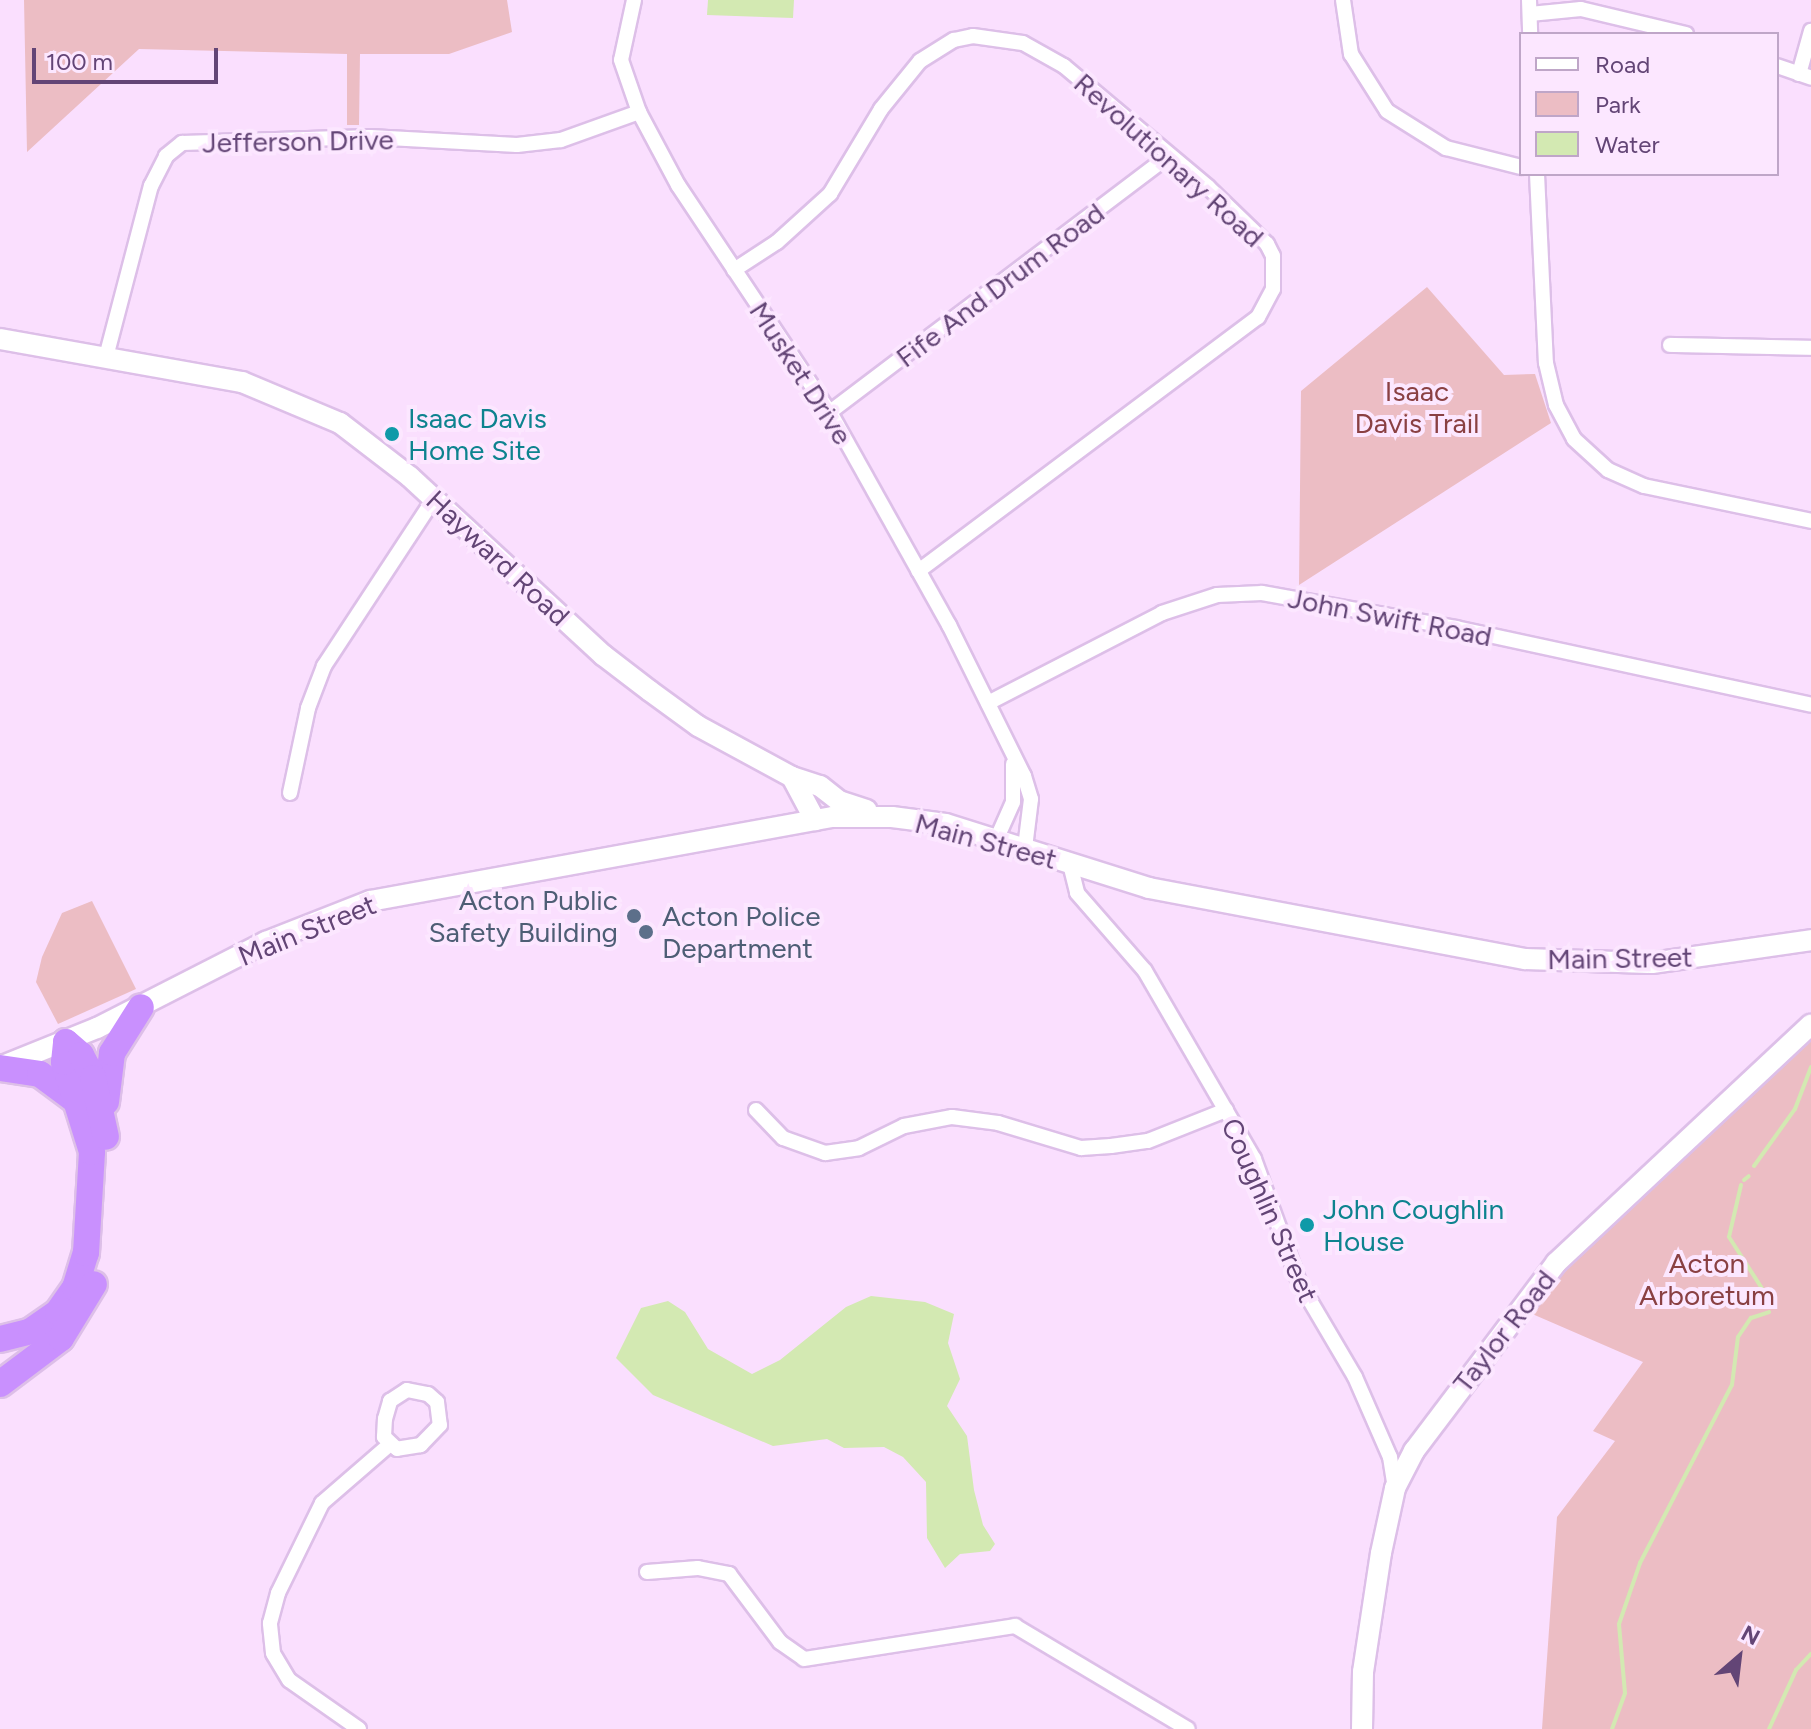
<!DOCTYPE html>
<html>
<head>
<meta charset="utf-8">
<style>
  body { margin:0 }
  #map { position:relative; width:1811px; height:1729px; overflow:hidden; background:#fadffe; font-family:Figtree,sans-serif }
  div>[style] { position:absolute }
  .green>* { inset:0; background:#ecbdc4 }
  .water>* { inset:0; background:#d3e9b2 }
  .stream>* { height:4px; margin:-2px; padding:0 2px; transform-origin:2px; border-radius:2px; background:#d3e9b2 }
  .roads { filter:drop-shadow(2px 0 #ddbfe8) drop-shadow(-2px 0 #ddbfe8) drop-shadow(0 2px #ddbfe8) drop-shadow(0 -2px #ddbfe8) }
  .street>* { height:14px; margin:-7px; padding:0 7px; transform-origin:7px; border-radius:7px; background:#fff }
  .secondary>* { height:20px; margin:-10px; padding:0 10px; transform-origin:10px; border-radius:10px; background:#fff }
  .highway>* { height:26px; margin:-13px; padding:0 13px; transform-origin:13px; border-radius:13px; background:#c990fe }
  .dots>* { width:22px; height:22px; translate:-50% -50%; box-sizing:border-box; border:4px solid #fce7ff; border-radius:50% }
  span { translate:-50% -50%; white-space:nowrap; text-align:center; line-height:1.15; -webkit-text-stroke:8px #fce7ff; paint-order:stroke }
  .street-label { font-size:28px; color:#634576 }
  .park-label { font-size:28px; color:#8a4043 }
  .culture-label { font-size:28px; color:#0d838f }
  .left { translate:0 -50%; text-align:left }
  .service-label { font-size:28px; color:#4e5e75 }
  .right { translate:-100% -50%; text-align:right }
  .legend { position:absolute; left:1519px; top:32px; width:260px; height:144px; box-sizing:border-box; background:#fce7ff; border:2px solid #bfa6c8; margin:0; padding:10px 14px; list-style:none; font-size:24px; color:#634576 }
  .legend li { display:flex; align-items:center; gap:16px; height:40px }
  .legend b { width:40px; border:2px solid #bfa6c8 }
  .north { position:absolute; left:1699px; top:1617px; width:80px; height:80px; -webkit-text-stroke:6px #fce7ff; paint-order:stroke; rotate:28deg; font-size:22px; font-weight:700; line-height:32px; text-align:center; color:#634576 }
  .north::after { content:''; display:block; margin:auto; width:28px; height:36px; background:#634576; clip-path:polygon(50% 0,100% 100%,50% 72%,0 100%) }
  .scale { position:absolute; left:32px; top:48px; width:186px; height:36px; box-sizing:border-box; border:4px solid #634576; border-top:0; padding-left:10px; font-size:24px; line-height:28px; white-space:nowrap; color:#634576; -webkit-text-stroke:6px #fce7ff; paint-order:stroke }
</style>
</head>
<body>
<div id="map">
  <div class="green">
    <div style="clip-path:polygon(24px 0,507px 0,512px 32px,449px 54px,360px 54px,359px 125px,347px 125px,347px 54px,139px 49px,27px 152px)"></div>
    <div style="clip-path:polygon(1427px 287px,1504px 375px,1535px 374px,1551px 423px,1299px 585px,1301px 391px)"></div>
    <div style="clip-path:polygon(92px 901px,136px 989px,58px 1024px,36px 982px,42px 957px,62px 913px)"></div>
    <div style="clip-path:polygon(1811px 1033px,1811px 1729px,1542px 1729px,1557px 1517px,1615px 1441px,1593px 1431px,1643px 1362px,1530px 1313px,1558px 1273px)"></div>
  </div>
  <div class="water">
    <div style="clip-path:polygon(708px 0,794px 0,793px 18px,707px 15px)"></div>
    <div style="clip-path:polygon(871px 1296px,925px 1302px,954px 1314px,948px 1343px,960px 1379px,947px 1406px,967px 1436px,974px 1490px,983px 1525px,995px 1544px,990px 1551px,960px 1554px,945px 1568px,927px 1538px,926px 1482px,903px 1457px,884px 1447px,844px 1448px,827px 1439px,773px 1446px,653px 1395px,616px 1358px,641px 1308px,668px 1301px,685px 1312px,708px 1349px,752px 1374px,780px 1360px,846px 1307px)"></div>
  </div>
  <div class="stream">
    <div style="left:1754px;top:1166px;width:70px;rotate:-54.3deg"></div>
    <div style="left:1795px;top:1109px;width:45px;rotate:-69.1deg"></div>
    <div style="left:1744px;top:1180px;width:6px;rotate:-39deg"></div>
    <div style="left:1741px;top:1185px;width:53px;rotate:103deg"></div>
    <div style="left:1729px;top:1237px;width:80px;rotate:57.3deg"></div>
    <div style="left:1612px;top:1729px;width:38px;rotate:-70deg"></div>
    <div style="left:1625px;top:1693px;width:69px;rotate:-95deg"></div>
    <div style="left:1619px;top:1624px;width:65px;rotate:-71deg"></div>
    <div style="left:1640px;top:1563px;width:200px;rotate:-62.7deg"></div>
    <div style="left:1732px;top:1385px;width:48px;rotate:-82.9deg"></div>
    <div style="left:1738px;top:1337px;width:23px;rotate:-56deg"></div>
    <div style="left:1751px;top:1318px;width:19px;rotate:-18deg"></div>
    <div style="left:1769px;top:1729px;width:65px;rotate:-65.4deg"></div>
    <div style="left:1796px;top:1670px;width:22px;rotate:-47deg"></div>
  </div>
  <div class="roads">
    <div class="street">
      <div style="left:634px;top:0;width:61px;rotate:102.2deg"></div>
      <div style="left:621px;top:60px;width:55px;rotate:70.9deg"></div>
      <div style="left:639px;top:112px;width:83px;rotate:61.9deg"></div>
      <div style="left:678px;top:185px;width:275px;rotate:56.3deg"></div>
      <div style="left:831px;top:414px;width:242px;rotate:60.8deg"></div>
      <div style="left:949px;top:625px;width:169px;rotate:63.6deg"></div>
      <div style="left:1024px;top:776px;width:24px;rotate:73deg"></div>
      <div style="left:1031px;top:799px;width:49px;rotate:97deg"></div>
      <div style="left:1343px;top:0;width:55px;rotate:81.6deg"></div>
      <div style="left:1351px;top:54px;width:67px;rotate:57.7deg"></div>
      <div style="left:1387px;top:111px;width:70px;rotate:32.1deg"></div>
      <div style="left:1446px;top:148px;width:77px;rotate:14.2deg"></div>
      <div style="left:1529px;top:0;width:34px;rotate:88deg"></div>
      <div style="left:1530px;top:14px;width:51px;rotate:-5.6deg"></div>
      <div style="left:1581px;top:9px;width:108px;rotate:13.4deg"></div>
      <div style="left:1777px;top:66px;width:36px;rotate:19deg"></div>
      <div style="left:1799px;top:74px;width:45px;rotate:-74.4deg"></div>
      <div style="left:1537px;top:174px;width:189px;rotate:87.3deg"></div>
      <div style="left:1546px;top:363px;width:43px;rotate:76.6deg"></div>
      <div style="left:1556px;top:405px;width:38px;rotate:62deg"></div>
      <div style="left:1574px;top:439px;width:46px;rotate:42.4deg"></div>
      <div style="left:1608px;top:470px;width:39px;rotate:24deg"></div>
      <div style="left:1644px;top:486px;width:171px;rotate:11.8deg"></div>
      <div style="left:734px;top:270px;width:51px;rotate:-33.1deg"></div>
      <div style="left:777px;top:242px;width:72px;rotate:-42.2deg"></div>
      <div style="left:830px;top:194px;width:99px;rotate:-59deg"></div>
      <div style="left:881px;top:109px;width:62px;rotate:-50.9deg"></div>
      <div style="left:920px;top:61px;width:40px;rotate:-32deg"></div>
      <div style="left:954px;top:40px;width:19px;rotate:-12deg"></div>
      <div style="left:973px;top:36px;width:50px;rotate:8deg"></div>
      <div style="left:1023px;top:43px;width:47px;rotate:29.3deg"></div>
      <div style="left:1064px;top:66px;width:188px;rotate:40deg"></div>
      <div style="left:1208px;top:187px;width:82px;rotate:44deg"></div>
      <div style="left:1267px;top:244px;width:13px;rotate:63deg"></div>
      <div style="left:1273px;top:256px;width:33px;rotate:90deg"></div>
      <div style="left:1273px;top:289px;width:32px;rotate:118deg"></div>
      <div style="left:1258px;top:317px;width:424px;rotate:143.2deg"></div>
      <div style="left:1670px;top:345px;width:141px;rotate:1.2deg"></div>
      <div style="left:106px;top:357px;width:177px;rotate:-75.3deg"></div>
      <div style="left:151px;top:186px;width:34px;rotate:-63deg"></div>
      <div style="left:166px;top:156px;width:21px;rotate:-39deg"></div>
      <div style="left:182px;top:143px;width:188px;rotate:-1.8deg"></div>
      <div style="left:370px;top:137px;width:147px;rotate:3.1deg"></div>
      <div style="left:517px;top:145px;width:44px;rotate:-6.5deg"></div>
      <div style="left:561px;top:140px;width:83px;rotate:-19.7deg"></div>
      <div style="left:830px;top:412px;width:425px;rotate:-37.1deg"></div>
      <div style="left:988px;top:703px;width:196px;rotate:-27.3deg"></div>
      <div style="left:1162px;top:613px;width:58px;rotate:-18.1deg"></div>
      <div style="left:1217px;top:595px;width:45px;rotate:-2.5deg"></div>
      <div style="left:1262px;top:593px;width:197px;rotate:10.2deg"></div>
      <div style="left:1456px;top:628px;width:363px;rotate:12.2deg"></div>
      <div style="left:290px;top:793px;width:87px;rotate:-78deg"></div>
      <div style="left:308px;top:708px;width:45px;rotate:-69.1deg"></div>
      <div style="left:324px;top:666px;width:199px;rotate:-56.7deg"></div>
      <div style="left:997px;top:838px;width:39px;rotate:-66deg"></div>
      <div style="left:1013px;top:802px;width:38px;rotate:-90deg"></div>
      <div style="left:1070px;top:864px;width:30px;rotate:76deg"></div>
      <div style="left:1077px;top:893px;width:103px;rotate:48.9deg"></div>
      <div style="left:1145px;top:971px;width:217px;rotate:59.9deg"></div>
      <div style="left:1254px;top:1159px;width:131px;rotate:69.9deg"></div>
      <div style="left:1299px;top:1282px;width:110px;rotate:59.5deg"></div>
      <div style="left:1355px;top:1377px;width:87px;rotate:66.4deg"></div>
      <div style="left:1390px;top:1457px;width:31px;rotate:81deg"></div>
      <div style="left:756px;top:1110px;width:39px;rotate:46deg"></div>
      <div style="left:783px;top:1138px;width:45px;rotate:19.7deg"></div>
      <div style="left:825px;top:1153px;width:34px;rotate:-8deg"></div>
      <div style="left:859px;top:1148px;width:50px;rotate:-26.1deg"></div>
      <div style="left:904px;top:1126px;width:49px;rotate:-10.6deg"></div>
      <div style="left:952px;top:1117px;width:46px;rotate:7.4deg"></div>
      <div style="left:998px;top:1123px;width:87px;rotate:16.8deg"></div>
      <div style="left:1081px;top:1148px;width:30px;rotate:-4deg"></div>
      <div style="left:1111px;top:1146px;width:37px;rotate:-8deg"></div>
      <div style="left:1148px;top:1141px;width:84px;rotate:-21.7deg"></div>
      <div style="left:407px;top:1390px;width:21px;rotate:11deg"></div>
      <div style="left:428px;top:1394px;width:12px;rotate:42deg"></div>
      <div style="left:437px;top:1402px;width:23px;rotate:83deg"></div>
      <div style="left:440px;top:1425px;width:28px;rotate:134deg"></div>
      <div style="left:421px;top:1445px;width:24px;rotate:171deg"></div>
      <div style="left:397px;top:1449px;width:18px;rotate:-137deg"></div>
      <div style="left:384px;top:1437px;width:18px;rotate:-87deg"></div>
      <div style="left:385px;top:1419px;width:19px;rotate:-74deg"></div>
      <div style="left:390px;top:1401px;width:20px;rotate:-33deg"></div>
      <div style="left:647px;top:1572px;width:51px;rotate:-4.5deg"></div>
      <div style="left:698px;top:1568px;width:32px;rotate:11deg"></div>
      <div style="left:729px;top:1574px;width:85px;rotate:53.1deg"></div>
      <div style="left:780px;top:1642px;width:29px;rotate:35deg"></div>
      <div style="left:804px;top:1659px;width:214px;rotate:-8.9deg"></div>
      <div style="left:1015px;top:1626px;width:201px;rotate:30.8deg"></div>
      <div style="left:359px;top:1729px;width:85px;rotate:-145deg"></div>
      <div style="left:289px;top:1680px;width:31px;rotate:-121deg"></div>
      <div style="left:273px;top:1653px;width:30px;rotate:-96deg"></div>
      <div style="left:270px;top:1623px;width:31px;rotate:-75deg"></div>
      <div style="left:278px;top:1593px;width:100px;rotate:-63.9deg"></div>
      <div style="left:322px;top:1503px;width:89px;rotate:-40.9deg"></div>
    </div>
    <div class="secondary">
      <div style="left:0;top:339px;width:246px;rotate:10.1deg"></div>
      <div style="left:242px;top:382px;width:106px;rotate:22.7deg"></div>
      <div style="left:340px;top:423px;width:88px;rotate:37.6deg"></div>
      <div style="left:410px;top:477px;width:263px;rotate:42.7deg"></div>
      <div style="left:603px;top:655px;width:59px;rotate:37.5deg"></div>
      <div style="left:650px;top:691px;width:59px;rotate:36.1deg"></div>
      <div style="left:698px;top:726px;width:107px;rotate:28.5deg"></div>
      <div style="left:792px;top:777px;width:29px;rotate:18deg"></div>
      <div style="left:820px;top:786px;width:24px;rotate:38deg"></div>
      <div style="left:839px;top:801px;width:29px;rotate:18deg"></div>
      <div style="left:792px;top:777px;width:49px;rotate:61.9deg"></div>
      <div style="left:0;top:1067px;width:105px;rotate:-21.9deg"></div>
      <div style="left:97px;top:1028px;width:190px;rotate:-27deg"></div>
      <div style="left:266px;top:942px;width:112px;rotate:-21.5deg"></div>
      <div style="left:370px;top:901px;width:471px;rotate:-10.3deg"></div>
      <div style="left:833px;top:817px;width:59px"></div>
      <div style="left:892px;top:817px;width:54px;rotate:7.4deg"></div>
      <div style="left:946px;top:824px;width:213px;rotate:17.5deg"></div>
      <div style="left:1149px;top:888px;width:383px;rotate:10.7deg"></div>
      <div style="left:1525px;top:959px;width:127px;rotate:1.8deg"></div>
      <div style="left:1652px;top:963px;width:161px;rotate:-8.2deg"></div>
      <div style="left:1362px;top:1729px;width:57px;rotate:-89deg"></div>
      <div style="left:1363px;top:1672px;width:120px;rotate:-81.4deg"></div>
      <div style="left:1381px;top:1553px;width:66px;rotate:-77.8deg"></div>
      <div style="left:1395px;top:1488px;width:42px;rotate:-62.8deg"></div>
      <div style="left:1414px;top:1451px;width:236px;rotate:-52.9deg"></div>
      <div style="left:1556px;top:1263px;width:349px;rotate:-43.1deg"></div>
    </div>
    <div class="highway">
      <div style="left:0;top:1068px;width:40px;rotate:8.5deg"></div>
      <div style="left:40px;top:1074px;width:44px;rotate:36.6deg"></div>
      <div style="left:106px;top:1102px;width:49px;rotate:-83deg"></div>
      <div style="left:112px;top:1053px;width:54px;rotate:-57.8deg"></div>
      <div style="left:0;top:1339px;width:32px;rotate:-14deg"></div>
      <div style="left:31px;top:1331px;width:33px;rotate:-35deg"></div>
      <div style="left:58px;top:1312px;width:29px;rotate:-55deg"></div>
      <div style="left:75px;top:1288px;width:37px;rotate:-73deg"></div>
      <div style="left:86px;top:1253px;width:101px;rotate:-86.6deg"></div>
      <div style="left:92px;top:1152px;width:94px;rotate:-107.3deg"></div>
      <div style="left:64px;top:1062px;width:20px;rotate:-84deg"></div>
      <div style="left:66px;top:1042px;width:20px;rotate:41deg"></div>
      <div style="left:81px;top:1055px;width:26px;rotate:62deg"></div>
      <div style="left:93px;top:1078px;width:60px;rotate:77.6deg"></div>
      <div style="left:0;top:1384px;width:76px;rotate:-37deg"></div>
      <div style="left:61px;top:1338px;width:63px;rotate:-58.6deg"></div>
    </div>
  </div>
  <div class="dots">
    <div style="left:392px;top:434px;background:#0f9aa8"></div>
    <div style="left:634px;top:916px;background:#5c6f8a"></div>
    <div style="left:646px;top:932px;background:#5c6f8a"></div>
    <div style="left:1307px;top:1225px;background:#0f9aa8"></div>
  </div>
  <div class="street-label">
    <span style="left:298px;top:141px;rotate:-1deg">Jefferson Drive</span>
    <span style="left:1169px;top:160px;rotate:42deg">Revolutionary Road</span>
    <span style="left:1000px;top:285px;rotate:-37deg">Fife And Drum Road</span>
    <span style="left:801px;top:373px;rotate:57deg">Musket Drive</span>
    <span style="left:498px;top:558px;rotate:43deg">Hayward Road</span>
    <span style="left:1390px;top:617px;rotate:11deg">John Swift Road</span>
    <span style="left:986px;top:841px;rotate:15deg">Main Street</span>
    <span style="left:307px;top:930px;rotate:-22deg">Main Street</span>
    <span style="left:1620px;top:958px;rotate:-1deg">Main Street</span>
    <span style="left:1270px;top:1210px;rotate:66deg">Coughlin Street</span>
    <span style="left:1504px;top:1331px;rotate:-52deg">Taylor Road</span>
  </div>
  <div class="park-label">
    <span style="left:1417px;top:407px">Isaac<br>Davis Trail</span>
    <span style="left:1707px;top:1279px">Acton<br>Arboretum</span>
  </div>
  <div class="culture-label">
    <span class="left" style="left:408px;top:434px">Isaac Davis<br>Home Site</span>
    <span class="left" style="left:1323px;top:1225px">John Coughlin<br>House</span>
  </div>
  <div class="service-label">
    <span class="right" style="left:618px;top:916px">Acton Public<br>Safety Building</span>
    <span class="left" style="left:662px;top:932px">Acton Police<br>Department</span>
  </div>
  <ul class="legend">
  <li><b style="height:10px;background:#fff"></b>Road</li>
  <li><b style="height:22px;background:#ecbdc4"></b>Park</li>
  <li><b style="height:22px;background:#d3e9b2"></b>Water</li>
  </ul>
  <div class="north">N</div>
  <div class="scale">100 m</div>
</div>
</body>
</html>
